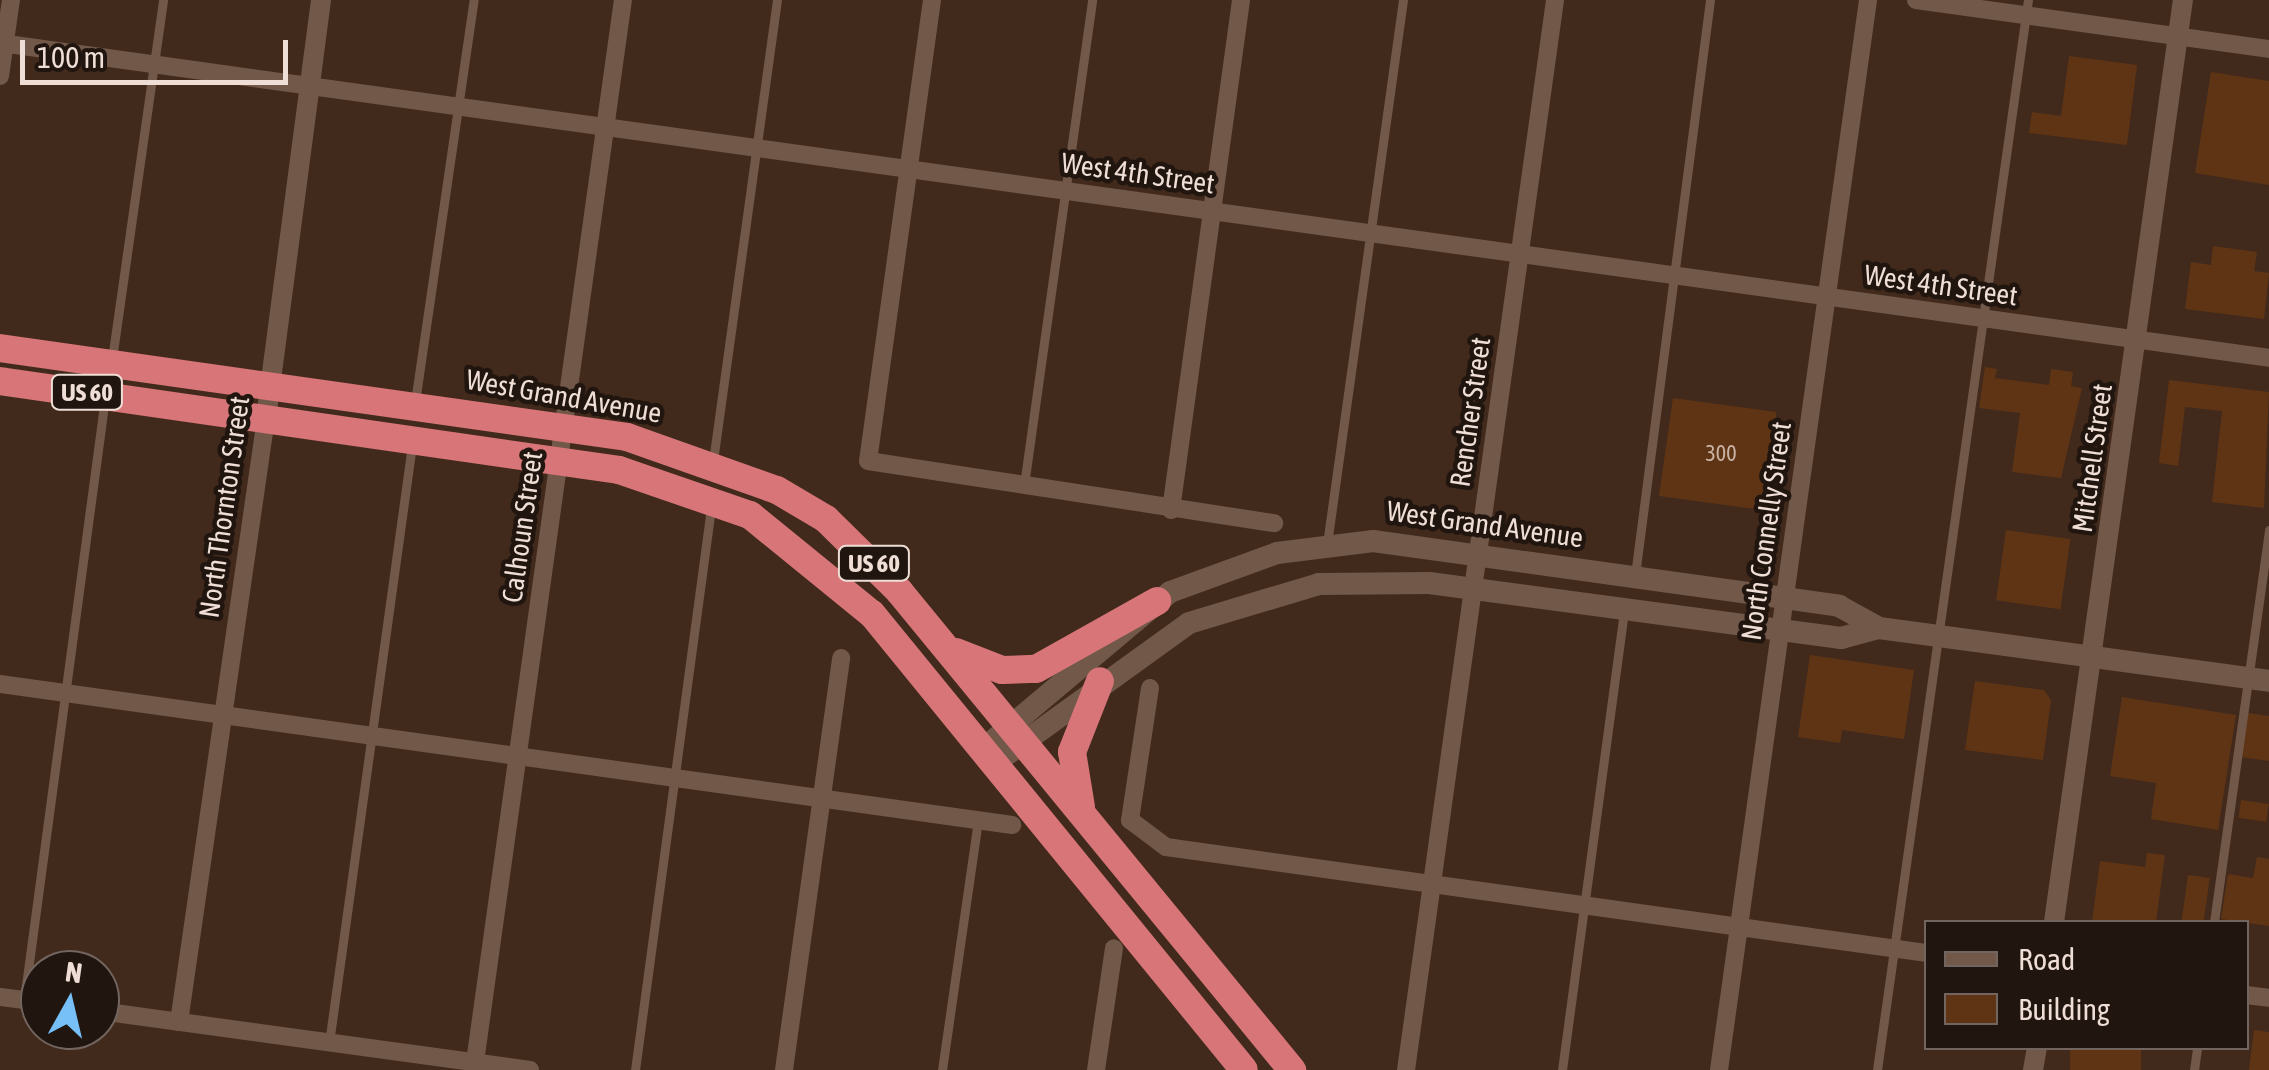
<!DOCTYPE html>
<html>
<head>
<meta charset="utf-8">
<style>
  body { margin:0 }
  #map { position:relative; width:2269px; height:1070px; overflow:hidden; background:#412a1c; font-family:"Asap Condensed",sans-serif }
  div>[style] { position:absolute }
  .building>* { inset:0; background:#5f3415; transform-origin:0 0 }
  .service>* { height:9px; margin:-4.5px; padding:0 4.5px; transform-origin:4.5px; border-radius:4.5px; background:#715849 }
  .minor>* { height:18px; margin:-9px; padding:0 9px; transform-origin:9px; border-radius:9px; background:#715849 }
  .tertiary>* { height:20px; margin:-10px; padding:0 10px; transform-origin:10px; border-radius:10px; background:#715849 }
  .secondary>* { height:22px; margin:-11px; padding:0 11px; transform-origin:11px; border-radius:11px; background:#715849 }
  .trunk>* { height:28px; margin:-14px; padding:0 14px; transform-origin:14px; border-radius:14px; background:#d87578 }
  span { translate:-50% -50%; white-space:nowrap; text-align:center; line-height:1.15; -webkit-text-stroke:9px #20150f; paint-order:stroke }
  .number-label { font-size:22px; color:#cab4a6 }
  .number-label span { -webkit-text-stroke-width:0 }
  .shield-label span { padding:2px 8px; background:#20150f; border:2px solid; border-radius:8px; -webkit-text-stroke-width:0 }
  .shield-label { font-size:25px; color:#eeded6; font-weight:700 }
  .street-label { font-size:28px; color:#eeded6 }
  .legend { position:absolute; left:1924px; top:920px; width:325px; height:130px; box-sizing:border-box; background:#20150f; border:2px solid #72655f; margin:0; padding:12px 18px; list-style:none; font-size:30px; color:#eeded6 }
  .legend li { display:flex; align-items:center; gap:20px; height:50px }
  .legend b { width:50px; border:2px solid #72655f }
  .north { position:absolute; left:20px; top:950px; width:100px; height:100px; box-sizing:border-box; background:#20150f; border:2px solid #72655f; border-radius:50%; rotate:8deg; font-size:28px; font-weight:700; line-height:40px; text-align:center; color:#eeded6 }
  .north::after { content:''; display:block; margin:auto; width:35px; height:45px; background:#77bff7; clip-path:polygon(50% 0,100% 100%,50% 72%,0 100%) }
  .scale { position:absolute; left:20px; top:40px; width:268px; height:45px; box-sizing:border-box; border:5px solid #eeded6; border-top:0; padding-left:12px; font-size:30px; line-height:35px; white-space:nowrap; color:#eeded6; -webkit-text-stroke:8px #20150f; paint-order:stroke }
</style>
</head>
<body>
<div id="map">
  <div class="building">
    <div style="clip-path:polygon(2069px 56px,2137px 65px,2127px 145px,2029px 133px,2032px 112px,2061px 116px)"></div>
    <div style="clip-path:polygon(2211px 72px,2269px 81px,2269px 185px,2195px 173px)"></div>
    <div style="clip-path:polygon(2213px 246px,2257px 252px,2254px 271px,2269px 273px,2264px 319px,2185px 309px,2191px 262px,2211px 265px)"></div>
    <div style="clip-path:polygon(1985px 367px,1997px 369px,1995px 378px,2049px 385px,2051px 369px,2073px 372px,2071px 386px,2082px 388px,2061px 478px,2012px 472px,2020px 413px,1979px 408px)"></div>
    <div style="clip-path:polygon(2169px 380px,2269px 392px,2264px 508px,2212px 502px,2222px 411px,2185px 407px,2178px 466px,2159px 463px)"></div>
    <div style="clip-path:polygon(1673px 398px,1776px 412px,1776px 462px,1768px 461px,1762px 510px,1659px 496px)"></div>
    <div style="left:2006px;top:530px;width:65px;height:71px;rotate:8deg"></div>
    <div style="clip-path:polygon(1810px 655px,1914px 670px,1904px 739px,1842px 730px,1840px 743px,1798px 737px)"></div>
    <div style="clip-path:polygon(1975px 681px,2044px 690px,2051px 700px,2043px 760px,1965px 750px)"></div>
    <div style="clip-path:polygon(2122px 697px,2236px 715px,2218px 830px,2151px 819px,2156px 783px,2110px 776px)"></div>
    <div style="clip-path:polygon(2248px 713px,2269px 716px,2269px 761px,2241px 757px)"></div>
    <div style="left:2241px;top:800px;width:28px;height:18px;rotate:8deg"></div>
    <div style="clip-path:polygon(2147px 853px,2165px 855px,2156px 922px,2092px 922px,2100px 861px,2145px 867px)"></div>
    <div style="clip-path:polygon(2257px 857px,2269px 859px,2269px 926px,2221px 919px,2228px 874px,2253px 878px)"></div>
    <div style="left:2188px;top:875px;width:22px;height:47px;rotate:8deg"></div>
    <div style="clip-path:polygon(2254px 1030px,2269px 1032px,2269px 1070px,2249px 1070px)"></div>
    <div style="left:2070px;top:1048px;width:71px;height:22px"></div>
  </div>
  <div class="service">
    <div style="left:112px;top:359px;width:363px;rotate:-81.9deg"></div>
    <div style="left:415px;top:402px;width:406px;rotate:-81.7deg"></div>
    <div style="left:713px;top:461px;width:465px;rotate:-82.1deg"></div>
    <div style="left:1024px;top:485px;width:490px;rotate:-82deg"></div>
    <div style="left:1327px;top:544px;width:549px;rotate:-82.05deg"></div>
    <div style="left:1635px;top:575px;width:580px;rotate:-82.57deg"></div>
    <div style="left:2214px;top:922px;width:396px;rotate:-82deg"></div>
    <div style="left:24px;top:1000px;width:607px;rotate:-82.34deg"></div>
    <div style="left:329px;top:1043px;width:604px;rotate:-82.1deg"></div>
    <div style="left:635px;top:1070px;width:567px;rotate:-82.3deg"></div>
    <div style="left:942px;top:1070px;width:253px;rotate:-81.8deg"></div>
    <div style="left:1562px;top:1070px;width:462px;rotate:-82.3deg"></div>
    <div style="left:1877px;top:1070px;width:1081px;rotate:-81.97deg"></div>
    <div style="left:2194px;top:1070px;width:22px;rotate:-82deg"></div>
  </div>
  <div class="minor">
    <div style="left:932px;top:0;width:465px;rotate:97.9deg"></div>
    <div style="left:868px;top:461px;width:411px;rotate:8.7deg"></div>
    <div style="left:1916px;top:0;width:356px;rotate:7.9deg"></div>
    <div style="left:0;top:43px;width:2291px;rotate:7.9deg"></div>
    <div style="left:0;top:76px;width:77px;rotate:-81.8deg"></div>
    <div style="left:1171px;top:510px;width:515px;rotate:-82.18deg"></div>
    <div style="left:0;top:684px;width:1022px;rotate:7.93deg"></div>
    <div style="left:1150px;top:688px;width:134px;rotate:98.6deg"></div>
    <div style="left:1130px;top:820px;width:45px;rotate:36.9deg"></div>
    <div style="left:1166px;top:847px;width:767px;rotate:7.94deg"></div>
    <div style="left:2246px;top:995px;width:23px;rotate:7deg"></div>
    <div style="left:0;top:997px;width:40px;rotate:7.1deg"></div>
    <div style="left:100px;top:1011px;width:434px;rotate:7.8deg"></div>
    <div style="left:179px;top:1022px;width:610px;rotate:-81.8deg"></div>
    <div style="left:475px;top:1062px;width:1072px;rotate:-82.07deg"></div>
    <div style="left:784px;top:1070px;width:416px;rotate:-82.1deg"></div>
    <div style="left:1096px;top:1070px;width:123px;rotate:-81.6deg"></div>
    <div style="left:1406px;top:1070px;width:1080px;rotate:-82.07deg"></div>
    <div style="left:1719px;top:1070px;width:1080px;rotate:-82.07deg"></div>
  </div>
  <div class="tertiary">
    <div style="left:266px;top:418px;width:422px;rotate:-82.5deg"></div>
    <div style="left:2054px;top:922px;width:931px;rotate:-82.04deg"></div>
    <div style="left:2033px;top:1070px;width:22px;rotate:-80deg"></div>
  </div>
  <div class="secondary">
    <div style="left:983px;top:749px;width:244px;rotate:-40deg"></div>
    <div style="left:1170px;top:592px;width:114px;rotate:-20deg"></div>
    <div style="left:1277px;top:553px;width:97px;rotate:-7.1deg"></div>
    <div style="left:1373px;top:541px;width:471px;rotate:7.9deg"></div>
    <div style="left:1839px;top:606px;width:46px;rotate:28.8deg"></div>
    <div style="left:1879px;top:628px;width:394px;rotate:7.7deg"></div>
    <div style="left:995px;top:763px;width:239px;rotate:-35.8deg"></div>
    <div style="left:1189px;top:623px;width:136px;rotate:-16.7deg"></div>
    <div style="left:1319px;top:584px;width:110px;rotate:-0.5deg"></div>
    <div style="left:1429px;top:583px;width:416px;rotate:7.6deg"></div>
    <div style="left:1841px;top:638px;width:39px;rotate:-15deg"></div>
  </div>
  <div class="trunk">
    <div style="left:0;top:348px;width:633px;rotate:8.08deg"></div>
    <div style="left:627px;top:437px;width:159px;rotate:19.5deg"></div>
    <div style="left:777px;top:490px;width:57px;rotate:30.6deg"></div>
    <div style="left:826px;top:519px;width:103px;rotate:44.6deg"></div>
    <div style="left:899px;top:591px;width:620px;rotate:50.63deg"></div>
    <div style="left:0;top:381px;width:625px;rotate:8.18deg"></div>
    <div style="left:619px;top:470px;width:139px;rotate:19deg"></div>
    <div style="left:750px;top:515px;width:157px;rotate:39.1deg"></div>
    <div style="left:872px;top:614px;width:588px;rotate:50.79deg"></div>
    <div style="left:956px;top:652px;width:49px;rotate:21.4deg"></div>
    <div style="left:1002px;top:670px;width:34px;rotate:-2deg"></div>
    <div style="left:1036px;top:669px;width:139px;rotate:-29.3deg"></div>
    <div style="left:1081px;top:807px;width:56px;rotate:-99.3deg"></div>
    <div style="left:1072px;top:752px;width:76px;rotate:-68.5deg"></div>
  </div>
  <div class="number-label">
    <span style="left:1721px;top:454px">300</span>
  </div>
  <div class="shield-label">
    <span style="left:87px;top:392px">US 60</span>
    <span style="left:874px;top:563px">US 60</span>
  </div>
  <div class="street-label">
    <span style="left:1138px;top:173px;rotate:8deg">West 4th Street</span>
    <span style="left:1941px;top:285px;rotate:8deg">West 4th Street</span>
    <span style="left:564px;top:396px;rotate:10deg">West Grand Avenue</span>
    <span style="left:1470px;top:412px;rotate:-82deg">Rencher Street</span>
    <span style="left:2092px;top:458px;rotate:-82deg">Mitchell Street</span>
    <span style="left:224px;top:507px;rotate:-82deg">North Thornton Street</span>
    <span style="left:1485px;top:524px;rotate:8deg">West Grand Avenue</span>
    <span style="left:522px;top:527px;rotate:-82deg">Calhoun Street</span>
    <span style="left:1766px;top:531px;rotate:-82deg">North Connelly Street</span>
  </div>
  <ul class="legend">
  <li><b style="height:12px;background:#715849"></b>Road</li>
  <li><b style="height:28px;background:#5f3415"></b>Building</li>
  </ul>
  <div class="north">N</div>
  <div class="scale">100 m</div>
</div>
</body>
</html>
